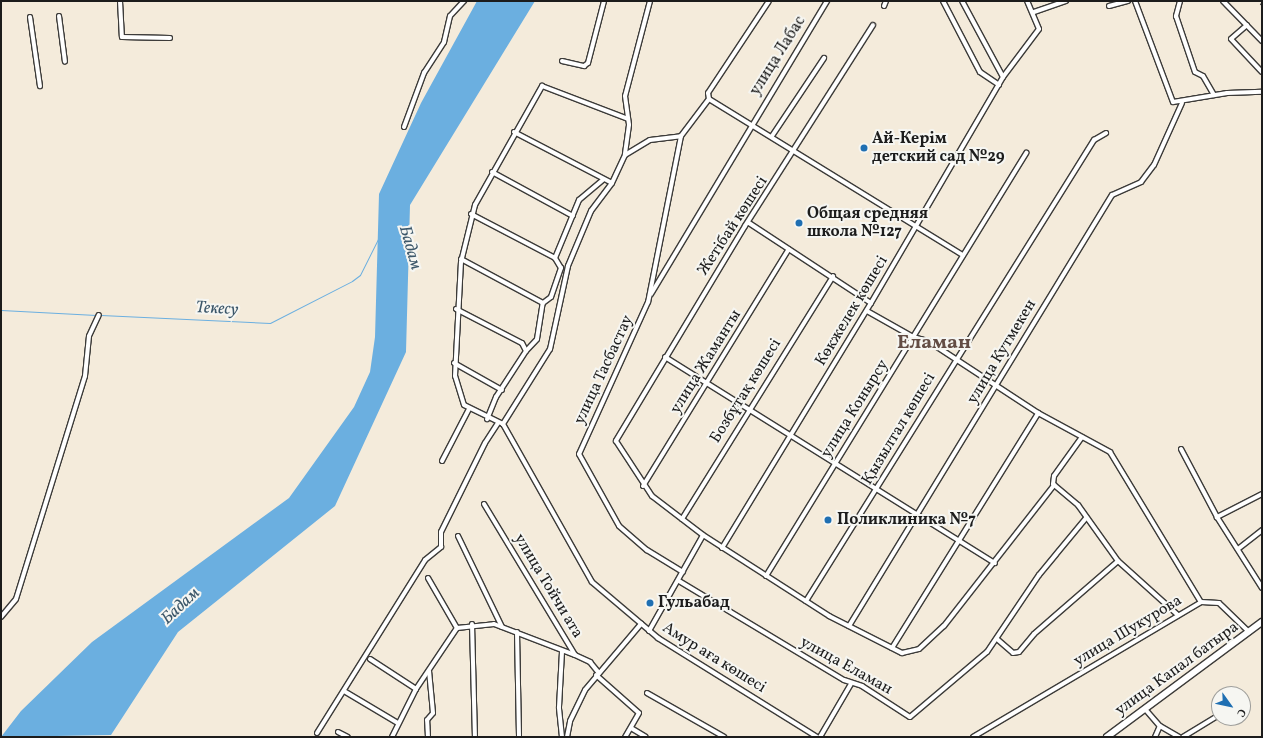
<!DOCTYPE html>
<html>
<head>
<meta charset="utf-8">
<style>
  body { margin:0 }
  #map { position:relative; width:1263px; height:738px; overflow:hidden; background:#f4ebdb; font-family:Vollkorn,serif }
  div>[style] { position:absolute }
  .water>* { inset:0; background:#6bafe0 }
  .stream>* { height:1px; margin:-0.5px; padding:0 0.5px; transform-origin:0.5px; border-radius:0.5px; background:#6bafe0 }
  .roads { filter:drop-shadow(1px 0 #3c3b39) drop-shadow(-1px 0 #3c3b39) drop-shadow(0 1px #3c3b39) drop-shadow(0 -1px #3c3b39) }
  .minor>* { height:4px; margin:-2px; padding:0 2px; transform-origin:2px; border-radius:2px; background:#fff }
  .secondary>* { height:5.5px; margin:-2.75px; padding:0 2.75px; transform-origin:2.75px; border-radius:2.75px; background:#fff }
  .rail>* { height:1px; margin:-0.5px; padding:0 0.5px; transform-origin:0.5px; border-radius:0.5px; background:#1c1c1c }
  .dots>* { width:11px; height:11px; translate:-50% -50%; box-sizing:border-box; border:2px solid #f6f6f2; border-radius:50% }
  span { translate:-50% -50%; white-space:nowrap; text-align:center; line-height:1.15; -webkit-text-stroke:4px #f6f6f2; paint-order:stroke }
  .street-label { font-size:16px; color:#1c1c1c }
  .poi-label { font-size:16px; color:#1c1c1c; font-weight:700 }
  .left { translate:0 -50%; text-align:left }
  .water-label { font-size:17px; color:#3c576a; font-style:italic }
  .district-label { font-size:20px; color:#634d45; font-weight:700 }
  .frame { position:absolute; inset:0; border:2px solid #1c1c1c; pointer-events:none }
  .north { position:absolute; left:1211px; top:686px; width:40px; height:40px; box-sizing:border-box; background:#f6f6f2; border:1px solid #9f9f9c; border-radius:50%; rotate:123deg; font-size:11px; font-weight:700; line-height:16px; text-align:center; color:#1c1c1c }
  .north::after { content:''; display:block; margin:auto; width:14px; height:18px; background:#1f6fb2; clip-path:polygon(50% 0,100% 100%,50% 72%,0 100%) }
</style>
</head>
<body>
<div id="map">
  <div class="water">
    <div style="clip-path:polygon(477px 1px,535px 1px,410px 205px,406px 352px,335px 506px,178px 632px,111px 735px,1px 737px,21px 711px,92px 642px,289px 498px,354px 407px,370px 372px,375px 337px,379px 194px,421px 103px)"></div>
  </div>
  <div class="stream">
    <div style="left:1px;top:310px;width:95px;rotate:3deg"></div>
    <div style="left:101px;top:315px;width:169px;rotate:2.7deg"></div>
    <div style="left:270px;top:323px;width:92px;rotate:-27.1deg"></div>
    <div style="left:352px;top:281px;width:10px;rotate:-37deg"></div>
    <div style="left:360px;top:275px;width:40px;rotate:-63.4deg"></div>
  </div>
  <div class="roads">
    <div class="minor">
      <div style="left:120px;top:1px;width:36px;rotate:87deg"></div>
      <div style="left:122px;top:37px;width:48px;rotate:1.2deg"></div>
      <div style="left:650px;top:1px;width:98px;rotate:104.7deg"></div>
      <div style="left:625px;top:96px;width:29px;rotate:82deg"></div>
      <div style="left:629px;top:125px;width:30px;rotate:98deg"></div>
      <div style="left:625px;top:155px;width:31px;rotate:115deg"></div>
      <div style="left:612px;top:183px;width:35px;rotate:127deg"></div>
      <div style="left:591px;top:211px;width:60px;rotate:112.7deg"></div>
      <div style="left:568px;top:266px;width:85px;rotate:102.2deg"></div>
      <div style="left:550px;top:349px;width:89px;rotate:122.1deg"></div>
      <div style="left:503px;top:424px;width:181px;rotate:60.6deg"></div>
      <div style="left:592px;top:582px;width:87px;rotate:40.3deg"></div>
      <div style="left:658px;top:638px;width:187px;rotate:31.9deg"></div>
      <div style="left:943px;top:1px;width:80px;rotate:62.5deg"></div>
      <div style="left:980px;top:72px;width:23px;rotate:34deg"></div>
      <div style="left:1135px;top:1px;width:108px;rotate:69.4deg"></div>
      <div style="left:1173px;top:102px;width:55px;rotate:-9.5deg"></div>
      <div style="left:1227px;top:93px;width:35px;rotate:-2deg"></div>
      <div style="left:1180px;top:1px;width:16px;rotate:105deg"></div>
      <div style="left:1176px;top:16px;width:59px;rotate:71.3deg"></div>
      <div style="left:1195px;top:72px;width:9px;rotate:27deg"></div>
      <div style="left:1203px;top:76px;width:22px;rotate:60deg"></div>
      <div style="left:1223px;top:1px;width:56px;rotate:45.7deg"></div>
      <div style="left:884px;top:6px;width:5px;rotate:-68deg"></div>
      <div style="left:1109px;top:6px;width:20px;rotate:-15deg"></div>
      <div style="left:1034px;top:12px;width:34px;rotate:-19deg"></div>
      <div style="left:59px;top:16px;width:46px;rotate:82.6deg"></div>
      <div style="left:30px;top:17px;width:70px;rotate:81.8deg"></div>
      <div style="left:873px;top:25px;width:238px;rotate:122.5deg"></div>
      <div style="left:745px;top:226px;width:251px;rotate:121deg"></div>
      <div style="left:616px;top:441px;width:66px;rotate:56.8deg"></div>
      <div style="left:652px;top:496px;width:64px;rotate:37.4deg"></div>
      <div style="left:703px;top:535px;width:150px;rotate:32.7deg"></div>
      <div style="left:829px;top:616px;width:82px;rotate:26.9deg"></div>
      <div style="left:902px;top:653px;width:17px;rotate:-13deg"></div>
      <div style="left:919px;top:649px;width:34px;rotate:-43deg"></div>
      <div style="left:944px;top:626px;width:179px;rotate:-52deg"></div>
      <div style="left:1247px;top:25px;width:21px;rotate:139deg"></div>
      <div style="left:1231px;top:39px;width:45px;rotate:46.8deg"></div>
      <div style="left:562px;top:61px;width:23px;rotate:13deg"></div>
      <div style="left:584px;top:66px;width:5px;rotate:-37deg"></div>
      <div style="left:588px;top:63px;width:64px;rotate:-75.5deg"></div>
      <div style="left:1003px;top:77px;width:60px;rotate:-53.1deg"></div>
      <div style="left:1039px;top:29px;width:30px;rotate:-113deg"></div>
      <div style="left:709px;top:99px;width:298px;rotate:31.6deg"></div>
      <div style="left:404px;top:127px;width:58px;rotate:-69.7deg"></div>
      <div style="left:424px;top:73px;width:37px;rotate:-57deg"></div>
      <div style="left:444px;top:42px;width:27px;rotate:-77deg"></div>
      <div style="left:450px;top:16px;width:21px;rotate:-47deg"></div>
      <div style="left:514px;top:132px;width:110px;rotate:27.5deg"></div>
      <div style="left:681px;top:136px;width:46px;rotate:-52.9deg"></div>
      <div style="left:709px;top:99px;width:6px;rotate:-99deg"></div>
      <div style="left:708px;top:93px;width:110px;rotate:-56.5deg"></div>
      <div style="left:772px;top:136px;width:94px;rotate:-56.3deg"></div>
      <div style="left:625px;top:155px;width:29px;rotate:-31deg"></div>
      <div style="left:650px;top:140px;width:31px;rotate:-7deg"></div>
      <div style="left:681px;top:136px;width:169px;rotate:101.2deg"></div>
      <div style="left:648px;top:302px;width:167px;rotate:114.4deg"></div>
      <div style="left:579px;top:454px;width:82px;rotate:60.9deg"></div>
      <div style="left:619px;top:526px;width:37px;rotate:41deg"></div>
      <div style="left:647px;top:550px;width:42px;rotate:31.4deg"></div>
      <div style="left:492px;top:172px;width:92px;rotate:28.5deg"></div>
      <div style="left:471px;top:214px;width:95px;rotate:27.6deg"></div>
      <div style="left:555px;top:258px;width:63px;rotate:-67.5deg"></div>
      <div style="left:579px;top:200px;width:31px;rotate:-40deg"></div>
      <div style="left:749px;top:223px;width:146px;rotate:33.3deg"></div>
      <div style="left:461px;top:259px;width:93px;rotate:28.2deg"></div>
      <div style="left:651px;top:294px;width:342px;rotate:-59deg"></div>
      <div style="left:543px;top:303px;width:10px;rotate:-37deg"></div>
      <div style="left:551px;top:297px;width:31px;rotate:-71deg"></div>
      <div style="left:561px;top:268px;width:12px;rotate:-121deg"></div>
      <div style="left:456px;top:309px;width:74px;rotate:27.3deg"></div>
      <div style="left:522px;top:343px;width:9px;rotate:63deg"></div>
      <div style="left:526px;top:351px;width:55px;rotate:123.1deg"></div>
      <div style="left:496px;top:397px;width:24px;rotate:112deg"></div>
      <div style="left:867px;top:311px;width:53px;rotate:29.5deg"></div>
      <div style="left:913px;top:337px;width:16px;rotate:15deg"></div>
      <div style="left:928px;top:341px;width:131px;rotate:33.2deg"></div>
      <div style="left:1038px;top:413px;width:82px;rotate:28.4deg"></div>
      <div style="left:1110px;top:452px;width:175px;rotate:58.8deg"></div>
      <div style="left:526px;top:351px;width:16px;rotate:-47deg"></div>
      <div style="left:537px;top:339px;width:36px;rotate:-81deg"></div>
      <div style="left:665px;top:357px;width:389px;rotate:32deg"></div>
      <div style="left:454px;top:363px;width:55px;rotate:29.4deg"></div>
      <div style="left:503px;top:424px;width:43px;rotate:-154deg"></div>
      <div style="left:464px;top:405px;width:30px;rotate:-107deg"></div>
      <div style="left:455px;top:376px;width:114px;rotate:-87deg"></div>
      <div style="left:461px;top:262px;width:59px;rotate:-76.2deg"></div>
      <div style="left:475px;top:205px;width:137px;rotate:-60.6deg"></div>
      <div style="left:542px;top:86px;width:92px;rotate:21deg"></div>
      <div style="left:1082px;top:437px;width:48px;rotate:125.7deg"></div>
      <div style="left:1054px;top:476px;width:8px;rotate:97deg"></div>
      <div style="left:1053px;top:484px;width:33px;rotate:40deg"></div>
      <div style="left:1078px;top:505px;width:69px;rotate:54.5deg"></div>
      <div style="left:1118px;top:561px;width:81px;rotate:42deg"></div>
      <div style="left:1181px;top:449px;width:77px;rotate:62.1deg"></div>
      <div style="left:442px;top:461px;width:59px;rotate:-62.6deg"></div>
      <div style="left:643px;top:486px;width:278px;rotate:-58.4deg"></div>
      <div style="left:1262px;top:494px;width:51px;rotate:152.9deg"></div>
      <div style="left:1217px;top:517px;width:84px;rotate:57.6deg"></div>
      <div style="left:484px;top:504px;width:176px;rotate:58.9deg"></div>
      <div style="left:575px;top:655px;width:17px;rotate:25deg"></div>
      <div style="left:590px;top:662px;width:14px;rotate:51deg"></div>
      <div style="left:682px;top:519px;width:286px;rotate:-58.1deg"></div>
      <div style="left:458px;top:536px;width:101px;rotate:64.2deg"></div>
      <div style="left:722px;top:548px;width:287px;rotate:-58.7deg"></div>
      <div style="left:871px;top:303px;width:262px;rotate:-59.7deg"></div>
      <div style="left:1003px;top:77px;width:86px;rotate:-118.3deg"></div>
      <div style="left:1238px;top:549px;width:31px;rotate:-38deg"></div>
      <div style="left:766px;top:576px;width:497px;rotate:-58.4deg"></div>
      <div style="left:428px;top:578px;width:58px;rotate:59.9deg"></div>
      <div style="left:679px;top:581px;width:192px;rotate:31deg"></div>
      <div style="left:844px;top:680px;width:19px;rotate:18deg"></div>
      <div style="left:862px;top:686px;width:57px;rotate:32.9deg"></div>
      <div style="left:910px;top:717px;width:101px;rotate:-40.2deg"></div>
      <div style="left:987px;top:652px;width:93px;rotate:-56deg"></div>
      <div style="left:1039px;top:575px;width:74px;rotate:-50.5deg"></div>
      <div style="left:806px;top:601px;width:544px;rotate:-58.01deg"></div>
      <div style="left:1094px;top:140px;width:14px;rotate:-30deg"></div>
      <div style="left:1201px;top:602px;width:18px;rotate:3deg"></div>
      <div style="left:1219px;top:603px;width:42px;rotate:44deg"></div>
      <div style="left:1px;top:617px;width:23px;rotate:-50deg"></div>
      <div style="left:16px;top:599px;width:233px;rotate:-72.8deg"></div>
      <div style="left:85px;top:376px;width:40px;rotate:-84.3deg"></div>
      <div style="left:89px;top:336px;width:23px;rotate:-65deg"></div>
      <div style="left:472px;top:624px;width:113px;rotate:88.5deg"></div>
      <div style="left:849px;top:626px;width:505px;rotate:-58.61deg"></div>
      <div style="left:1112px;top:195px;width:32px;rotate:-24deg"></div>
      <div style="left:1141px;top:182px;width:21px;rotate:-53deg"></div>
      <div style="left:1154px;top:165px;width:68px;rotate:-65.7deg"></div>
      <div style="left:649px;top:631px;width:110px;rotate:-60.6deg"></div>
      <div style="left:517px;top:632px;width:105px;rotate:88.9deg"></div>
      <div style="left:997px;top:639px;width:21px;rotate:41deg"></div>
      <div style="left:1013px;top:653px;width:6px;rotate:-9deg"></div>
      <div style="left:1019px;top:652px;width:23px;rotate:-50deg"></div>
      <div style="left:1034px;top:634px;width:111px;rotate:-41deg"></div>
      <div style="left:892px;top:648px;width:277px;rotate:-58.1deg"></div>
      <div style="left:370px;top:659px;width:55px;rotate:33.1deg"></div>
      <div style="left:596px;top:675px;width:57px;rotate:41.5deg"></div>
      <div style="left:639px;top:713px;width:28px;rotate:120deg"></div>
      <div style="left:344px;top:691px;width:63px;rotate:30.7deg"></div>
      <div style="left:647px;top:693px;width:89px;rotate:29.7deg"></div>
      <div style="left:1243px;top:708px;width:4px;rotate:-27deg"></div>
      <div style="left:1145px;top:709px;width:23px;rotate:49deg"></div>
      <div style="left:1160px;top:726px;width:22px;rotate:30deg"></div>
      <div style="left:631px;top:728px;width:17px;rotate:31deg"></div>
      <div style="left:338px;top:732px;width:11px;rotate:27deg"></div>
      <div style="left:317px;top:733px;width:204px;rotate:-58deg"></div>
      <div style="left:425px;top:560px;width:21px;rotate:-39deg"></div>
      <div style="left:441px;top:547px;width:15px;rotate:-90deg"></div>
      <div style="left:441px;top:532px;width:99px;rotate:-63.7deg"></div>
      <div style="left:485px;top:443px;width:24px;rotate:-57deg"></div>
      <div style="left:392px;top:737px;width:54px;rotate:-63.4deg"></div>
      <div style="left:416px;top:689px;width:73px;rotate:-56.1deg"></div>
      <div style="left:457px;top:628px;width:37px;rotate:-6deg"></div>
      <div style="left:494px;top:624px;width:87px;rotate:20.9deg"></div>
      <div style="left:428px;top:737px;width:17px;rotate:-93deg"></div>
      <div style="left:427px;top:720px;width:9px;rotate:-49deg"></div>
      <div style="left:433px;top:713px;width:42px;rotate:-95.4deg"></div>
      <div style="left:562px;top:737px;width:30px;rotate:-96deg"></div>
      <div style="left:559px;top:707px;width:56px;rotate:-86.9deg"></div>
      <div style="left:567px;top:737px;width:16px;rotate:-79deg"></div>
      <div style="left:570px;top:721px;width:34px;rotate:-64deg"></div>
      <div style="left:585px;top:690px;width:87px;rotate:-49.7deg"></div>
      <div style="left:820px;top:737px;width:61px;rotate:-59.7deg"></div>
      <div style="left:973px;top:737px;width:265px;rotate:-30.6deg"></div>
      <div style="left:1155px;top:737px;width:12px;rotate:-66deg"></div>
      <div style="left:1183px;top:737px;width:42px;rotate:-31.4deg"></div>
    </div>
    <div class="secondary">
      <div style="left:1107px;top:737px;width:193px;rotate:-36.6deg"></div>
    </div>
  </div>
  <div class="rail">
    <div style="left:1260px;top:4px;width:4px;rotate:-56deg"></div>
  </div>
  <div class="dots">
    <div style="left:864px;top:148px;background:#1f6fb2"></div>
    <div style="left:799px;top:223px;background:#1f6fb2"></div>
    <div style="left:828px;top:520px;background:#1f6fb2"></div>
    <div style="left:650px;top:603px;background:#1f6fb2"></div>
  </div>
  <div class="street-label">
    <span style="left:778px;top:56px;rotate:-58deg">улица Лабас</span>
    <span style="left:733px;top:226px;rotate:-57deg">Жетібай көшесі</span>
    <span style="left:852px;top:311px;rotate:-59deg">Көкжелек көшесі</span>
    <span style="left:1002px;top:352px;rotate:-59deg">улица Кутмекен</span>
    <span style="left:706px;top:362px;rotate:-58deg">улица Жаманты</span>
    <span style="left:604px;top:370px;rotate:-65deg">улица Тасбастау</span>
    <span style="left:746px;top:391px;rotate:-58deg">Бозбұтақ көшесі</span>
    <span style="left:855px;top:409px;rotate:-58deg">улица Конырсу</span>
    <span style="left:899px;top:429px;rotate:-59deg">Қызылтал көшесі</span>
    <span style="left:548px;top:586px;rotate:59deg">улица Тойчи ата</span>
    <span style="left:1128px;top:631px;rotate:-31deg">улица Шукурова</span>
    <span style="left:714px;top:658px;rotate:32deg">Амур аға көшесі</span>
    <span style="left:846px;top:666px;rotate:29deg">улица Еламан</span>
    <span style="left:1177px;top:669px;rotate:-36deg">улица Капал батыра</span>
  </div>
  <div class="poi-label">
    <span class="left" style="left:872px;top:148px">Ай-Керім<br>детский сад №29</span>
    <span class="left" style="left:807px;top:223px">Общая средняя<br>школа №127</span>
    <span class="left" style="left:837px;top:520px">Поликлиника №7</span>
    <span class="left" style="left:658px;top:603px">Гульабад</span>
  </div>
  <div class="water-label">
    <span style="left:410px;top:248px;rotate:74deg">Бадам</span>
    <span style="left:217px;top:309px;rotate:3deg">Текесу</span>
    <span style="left:181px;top:606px;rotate:-43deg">Бадам</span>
  </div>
  <div class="district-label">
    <span style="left:934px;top:343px">Еламан</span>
  </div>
  <div class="frame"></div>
  <div class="north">С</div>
</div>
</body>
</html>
